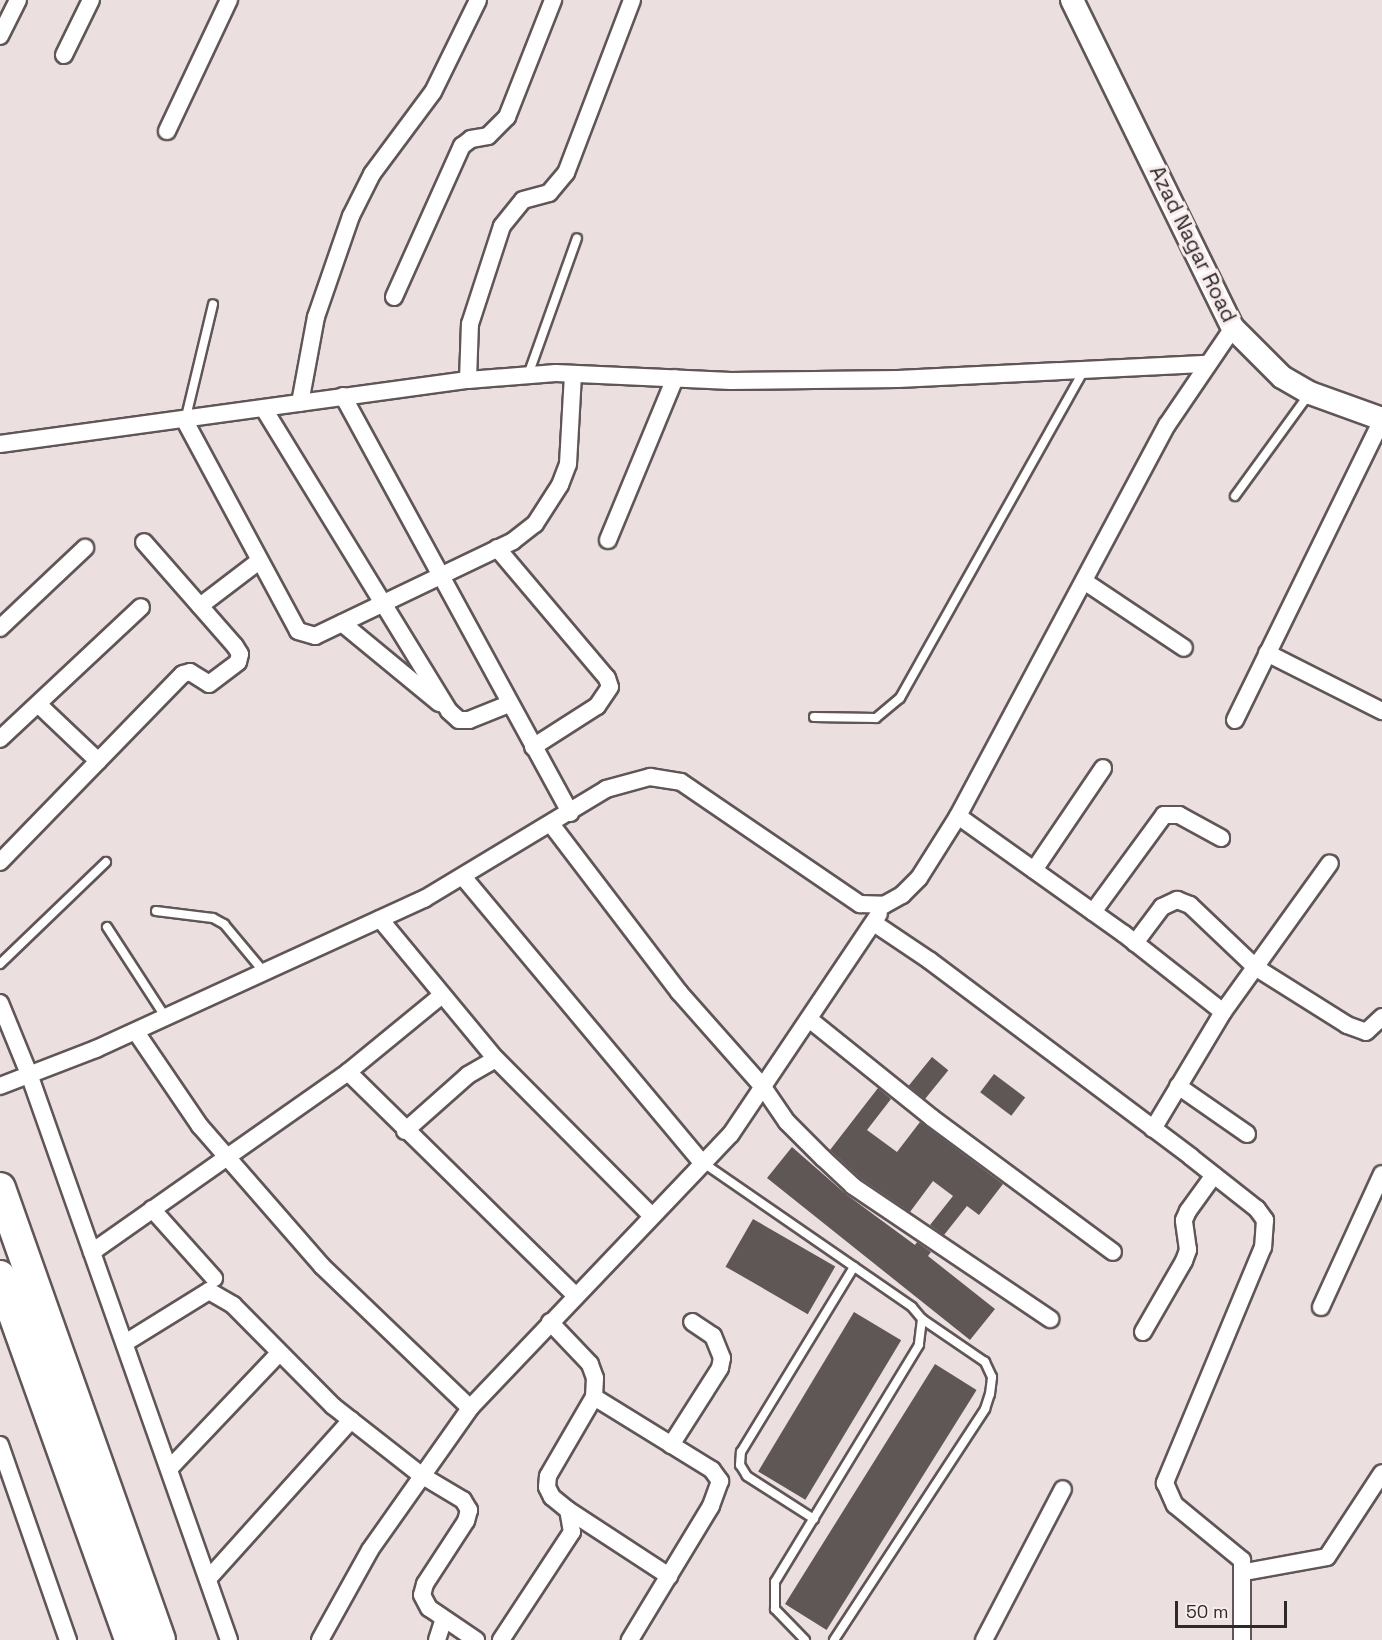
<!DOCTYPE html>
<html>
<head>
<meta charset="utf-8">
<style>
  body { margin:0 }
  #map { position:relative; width:1382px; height:1640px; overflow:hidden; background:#ebdfe0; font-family:"Space Grotesk",sans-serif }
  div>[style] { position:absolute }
  .building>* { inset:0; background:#5f5656; transform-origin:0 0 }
  .roads { filter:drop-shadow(2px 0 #605657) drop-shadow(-2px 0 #605657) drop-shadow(0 2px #605657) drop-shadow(0 -2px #605657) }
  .lane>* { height:8px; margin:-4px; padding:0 4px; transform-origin:4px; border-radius:4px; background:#fff }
  .street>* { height:16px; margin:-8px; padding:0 8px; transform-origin:8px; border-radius:8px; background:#fff }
  .secondary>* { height:22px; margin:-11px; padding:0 11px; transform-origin:11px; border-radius:11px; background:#fff }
  .highway>* { height:30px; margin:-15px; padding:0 15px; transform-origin:15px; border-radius:15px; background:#fff }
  span { translate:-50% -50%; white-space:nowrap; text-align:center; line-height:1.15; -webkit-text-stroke:6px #f8eced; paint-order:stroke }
  .street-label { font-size:21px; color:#2e2a2a }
  .scale { position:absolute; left:1175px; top:1601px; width:112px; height:27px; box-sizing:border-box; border:3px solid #2e2a2a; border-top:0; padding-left:8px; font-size:18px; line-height:21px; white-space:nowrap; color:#2e2a2a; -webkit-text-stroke:4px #f8eced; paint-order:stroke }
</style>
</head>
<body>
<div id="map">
  <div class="building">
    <div style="left:932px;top:1057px;width:21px;height:37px;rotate:39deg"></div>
    <div style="left:994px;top:1074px;width:39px;height:23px;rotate:37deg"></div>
    <div style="clip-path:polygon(878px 1088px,891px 1099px,867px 1130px,897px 1152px,920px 1122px,1003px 1184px,979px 1215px,967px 1206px,944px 1235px,930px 1225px,953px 1196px,933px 1181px,910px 1212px,860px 1178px,830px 1150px)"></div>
    <div style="clip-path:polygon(792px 1147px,847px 1195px,915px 1245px,917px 1242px,931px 1252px,928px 1256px,995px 1309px,970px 1340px,767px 1178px)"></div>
    <div style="left:753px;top:1219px;width:95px;height:55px;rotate:30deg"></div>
    <div style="left:854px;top:1312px;width:55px;height:186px;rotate:31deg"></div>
    <div style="left:935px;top:1364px;width:49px;height:283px;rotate:32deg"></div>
  </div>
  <div class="roads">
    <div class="lane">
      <div style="left:528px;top:375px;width:145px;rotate:-70.3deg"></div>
      <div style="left:185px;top:421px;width:120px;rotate:-76.5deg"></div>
      <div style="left:1235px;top:496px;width:126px;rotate:-54deg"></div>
      <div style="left:814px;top:717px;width:62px;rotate:0.9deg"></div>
      <div style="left:876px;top:718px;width:31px;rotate:-40deg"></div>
      <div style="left:900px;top:698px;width:376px;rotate:-60.7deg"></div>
      <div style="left:156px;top:911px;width:57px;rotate:7deg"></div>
      <div style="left:213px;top:918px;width:13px;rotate:29deg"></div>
      <div style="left:224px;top:924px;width:62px;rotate:50.2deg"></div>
      <div style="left:107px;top:927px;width:108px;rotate:57deg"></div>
      <div style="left:0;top:964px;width:147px;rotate:-43.9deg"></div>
      <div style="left:702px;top:1162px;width:255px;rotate:34.6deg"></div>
      <div style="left:912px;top:1307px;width:16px;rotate:50deg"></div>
      <div style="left:922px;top:1319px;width:26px;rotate:97deg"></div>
      <div style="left:919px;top:1345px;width:277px;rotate:121.3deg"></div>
      <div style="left:775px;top:1582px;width:27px;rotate:90deg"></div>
      <div style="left:775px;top:1609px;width:43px;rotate:45.9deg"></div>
      <div style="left:814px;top:1519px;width:80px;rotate:-147.3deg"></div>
      <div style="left:747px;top:1476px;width:13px;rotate:-122deg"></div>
      <div style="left:740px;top:1465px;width:13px;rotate:-86deg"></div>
      <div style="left:741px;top:1452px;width:217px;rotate:-58.6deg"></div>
      <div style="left:834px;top:1640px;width:276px;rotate:-56.8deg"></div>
      <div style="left:985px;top:1409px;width:16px;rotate:-72deg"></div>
      <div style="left:990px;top:1394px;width:17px;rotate:-83deg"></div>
      <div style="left:992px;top:1377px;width:17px;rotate:-115deg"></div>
      <div style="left:985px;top:1362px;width:76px;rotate:-145.7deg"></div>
    </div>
    <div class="street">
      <div style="left:0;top:36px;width:40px;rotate:-63.4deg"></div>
      <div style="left:64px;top:55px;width:61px;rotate:-63.9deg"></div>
      <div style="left:167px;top:131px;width:145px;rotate:-64.7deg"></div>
      <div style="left:394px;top:297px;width:166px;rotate:-65.8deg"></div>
      <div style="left:462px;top:146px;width:11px;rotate:-38deg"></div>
      <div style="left:471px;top:139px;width:17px;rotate:-10deg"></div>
      <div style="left:488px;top:136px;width:27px;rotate:-45deg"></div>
      <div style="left:507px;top:117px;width:126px;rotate:-68.5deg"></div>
      <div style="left:468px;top:380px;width:56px;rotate:-88deg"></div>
      <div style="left:470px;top:324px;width:103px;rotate:-71.9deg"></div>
      <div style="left:502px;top:226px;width:33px;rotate:-51deg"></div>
      <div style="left:523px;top:200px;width:27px;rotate:-15deg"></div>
      <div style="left:549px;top:193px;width:26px;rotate:-50deg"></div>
      <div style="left:566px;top:173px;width:185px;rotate:-69.1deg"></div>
      <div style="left:343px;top:396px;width:475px;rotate:61.4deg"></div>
      <div style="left:300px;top:403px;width:87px;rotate:-79.5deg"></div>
      <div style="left:316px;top:317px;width:107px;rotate:-70.9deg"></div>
      <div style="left:351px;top:216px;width:47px;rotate:-63.4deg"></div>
      <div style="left:372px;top:174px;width:102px;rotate:-53.4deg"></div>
      <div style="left:433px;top:92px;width:102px;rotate:-63.9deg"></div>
      <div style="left:264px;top:409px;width:354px;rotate:58.5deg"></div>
      <div style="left:449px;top:711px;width:13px;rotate:42deg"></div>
      <div style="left:459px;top:720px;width:10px"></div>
      <div style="left:469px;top:720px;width:43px;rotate:-21.8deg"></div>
      <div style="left:185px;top:421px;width:238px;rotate:61.7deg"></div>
      <div style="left:298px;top:631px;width:18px;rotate:16deg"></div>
      <div style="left:315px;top:636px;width:220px;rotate:-25.6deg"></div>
      <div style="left:513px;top:541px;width:28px;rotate:-38deg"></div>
      <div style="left:535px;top:524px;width:46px;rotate:-57.3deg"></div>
      <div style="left:560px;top:485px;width:22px;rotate:-69deg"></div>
      <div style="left:568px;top:464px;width:90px;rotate:-86.8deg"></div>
      <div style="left:0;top:444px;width:472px;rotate:-7.8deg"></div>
      <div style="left:468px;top:380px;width:88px;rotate:-4.5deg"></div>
      <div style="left:556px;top:373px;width:175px;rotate:2.6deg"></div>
      <div style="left:731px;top:381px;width:167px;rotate:-0.7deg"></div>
      <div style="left:898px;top:379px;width:310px;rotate:-2.8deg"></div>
      <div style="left:608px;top:540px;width:175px;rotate:-67.5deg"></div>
      <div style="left:497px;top:548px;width:170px;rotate:49.8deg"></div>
      <div style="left:607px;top:678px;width:9px;rotate:72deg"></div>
      <div style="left:610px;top:687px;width:23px;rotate:124deg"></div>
      <div style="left:597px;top:706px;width:76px;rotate:147.4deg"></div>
      <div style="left:1084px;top:581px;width:120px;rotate:33.8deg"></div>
      <div style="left:200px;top:606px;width:74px;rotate:-37.3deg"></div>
      <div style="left:342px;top:623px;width:126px;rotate:39.5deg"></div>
      <div style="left:0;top:628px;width:117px;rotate:-43.3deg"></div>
      <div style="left:1267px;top:653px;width:129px;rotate:26.8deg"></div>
      <div style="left:38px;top:704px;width:83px;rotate:43.5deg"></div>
      <div style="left:1235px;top:720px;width:334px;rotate:-63.9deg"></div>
      <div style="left:0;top:739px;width:193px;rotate:-43.1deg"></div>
      <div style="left:958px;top:816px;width:204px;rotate:35.4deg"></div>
      <div style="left:1124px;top:934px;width:126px;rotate:38.2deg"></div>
      <div style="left:551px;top:824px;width:211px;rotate:52.7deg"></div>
      <div style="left:679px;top:992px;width:127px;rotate:48.5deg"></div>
      <div style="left:763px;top:1087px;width:42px;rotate:55.6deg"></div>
      <div style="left:787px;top:1122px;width:51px;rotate:45deg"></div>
      <div style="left:823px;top:1158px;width:41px;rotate:43deg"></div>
      <div style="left:853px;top:1186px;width:238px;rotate:34deg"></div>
      <div style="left:0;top:862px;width:262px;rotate:-45.8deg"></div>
      <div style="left:183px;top:674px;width:7px;rotate:-16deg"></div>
      <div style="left:190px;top:672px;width:22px;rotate:32deg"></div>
      <div style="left:209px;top:684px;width:36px;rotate:-37deg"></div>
      <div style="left:238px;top:662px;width:8px;rotate:-76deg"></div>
      <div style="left:240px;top:654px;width:9px;rotate:-122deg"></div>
      <div style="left:235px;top:646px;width:138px;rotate:-131.2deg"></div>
      <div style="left:1034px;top:870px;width:123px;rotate:-55.9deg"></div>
      <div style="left:464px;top:878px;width:369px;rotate:50.1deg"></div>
      <div style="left:1093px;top:912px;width:120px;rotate:-53.8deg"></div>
      <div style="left:1164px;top:815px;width:15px"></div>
      <div style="left:1179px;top:815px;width:48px;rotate:28.7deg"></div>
      <div style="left:380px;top:919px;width:182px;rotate:50.4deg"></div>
      <div style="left:496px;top:1059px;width:220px;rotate:45.2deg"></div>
      <div style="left:874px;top:923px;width:66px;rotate:33.9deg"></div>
      <div style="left:929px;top:960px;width:328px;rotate:36.9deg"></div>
      <div style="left:1191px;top:1157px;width:84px;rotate:38.2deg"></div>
      <div style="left:1257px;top:1209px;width:14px;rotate:54deg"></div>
      <div style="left:1265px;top:1220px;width:27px;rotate:94deg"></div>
      <div style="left:1263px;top:1247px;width:256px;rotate:112.6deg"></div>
      <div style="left:1165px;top:1483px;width:24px;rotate:66deg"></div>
      <div style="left:1175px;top:1505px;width:87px;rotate:39.4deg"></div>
      <div style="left:1242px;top:1560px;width:80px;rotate:90deg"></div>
      <div style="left:1135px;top:943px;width:45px;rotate:-53.1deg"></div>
      <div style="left:1162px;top:907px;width:17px;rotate:-25deg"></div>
      <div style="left:1177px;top:900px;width:14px;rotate:21deg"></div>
      <div style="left:1190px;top:905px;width:90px;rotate:43.6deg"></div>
      <div style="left:1255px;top:967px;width:109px;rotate:32.2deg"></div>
      <div style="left:1347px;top:1025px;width:20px;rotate:20deg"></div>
      <div style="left:1366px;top:1032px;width:22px;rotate:-43deg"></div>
      <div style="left:0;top:1003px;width:77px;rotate:67.8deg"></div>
      <div style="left:29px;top:1074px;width:600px;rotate:70.54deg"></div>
      <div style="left:809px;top:1019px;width:158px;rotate:38.8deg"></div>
      <div style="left:932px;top:1118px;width:225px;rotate:36.5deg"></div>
      <div style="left:136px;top:1032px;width:114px;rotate:55.8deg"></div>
      <div style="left:200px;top:1126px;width:186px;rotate:48.9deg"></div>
      <div style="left:322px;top:1266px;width:205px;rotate:43.8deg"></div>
      <div style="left:348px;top:1072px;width:318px;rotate:44.5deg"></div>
      <div style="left:0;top:1086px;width:103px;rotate:-21.1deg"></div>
      <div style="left:96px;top:1049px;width:361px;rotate:-24.6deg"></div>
      <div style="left:424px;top:899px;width:213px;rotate:-31.1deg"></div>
      <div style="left:606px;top:789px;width:46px;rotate:-15.3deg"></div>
      <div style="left:650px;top:777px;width:31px;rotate:9deg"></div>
      <div style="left:681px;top:782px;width:217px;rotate:34.3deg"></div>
      <div style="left:860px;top:904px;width:24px;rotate:2deg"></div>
      <div style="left:884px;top:905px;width:21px;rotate:-29deg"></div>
      <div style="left:902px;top:895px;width:24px;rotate:-45deg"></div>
      <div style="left:919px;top:878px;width:73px;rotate:-57.8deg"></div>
      <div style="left:958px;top:816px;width:443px;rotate:-61.9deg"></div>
      <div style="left:1167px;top:425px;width:117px;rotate:-55.8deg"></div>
      <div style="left:1178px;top:1086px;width:84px;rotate:34.8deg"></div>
      <div style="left:1153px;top:1129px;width:136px;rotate:-59.1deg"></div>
      <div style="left:1223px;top:1012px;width:183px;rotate:-54.3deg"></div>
      <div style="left:405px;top:1131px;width:84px;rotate:-41.6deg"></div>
      <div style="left:468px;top:1075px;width:32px;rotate:-30deg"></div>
      <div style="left:152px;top:1209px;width:93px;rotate:48.1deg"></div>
      <div style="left:92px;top:1252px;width:313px;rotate:-35.1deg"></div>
      <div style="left:348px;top:1072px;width:120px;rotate:-39.3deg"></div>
      <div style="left:1321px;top:1307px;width:146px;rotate:-65.4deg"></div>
      <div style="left:1143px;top:1332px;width:82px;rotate:-60deg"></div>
      <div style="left:1184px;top:1261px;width:12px;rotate:-70deg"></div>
      <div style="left:1188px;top:1250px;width:30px;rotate:-98deg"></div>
      <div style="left:1184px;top:1220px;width:10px;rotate:-66deg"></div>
      <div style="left:1188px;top:1211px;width:44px;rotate:-54.2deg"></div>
      <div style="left:125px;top:1343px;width:99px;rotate:-31.8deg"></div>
      <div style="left:209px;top:1291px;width:28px;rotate:30deg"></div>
      <div style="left:233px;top:1305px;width:142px;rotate:45.3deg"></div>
      <div style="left:333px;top:1406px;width:112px;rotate:38.1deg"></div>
      <div style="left:421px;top:1475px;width:49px;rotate:30.8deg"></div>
      <div style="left:463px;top:1500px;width:12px;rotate:59deg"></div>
      <div style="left:469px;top:1510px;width:11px;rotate:105deg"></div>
      <div style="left:466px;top:1521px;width:75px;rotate:123.1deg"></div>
      <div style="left:425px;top:1584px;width:11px;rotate:105deg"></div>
      <div style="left:422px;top:1595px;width:15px;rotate:62deg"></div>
      <div style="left:429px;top:1608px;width:57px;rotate:34.2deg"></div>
      <div style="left:594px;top:1397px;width:139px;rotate:31.7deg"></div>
      <div style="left:712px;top:1470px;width:14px;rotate:54deg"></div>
      <div style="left:720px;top:1481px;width:27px;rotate:110deg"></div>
      <div style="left:711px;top:1506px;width:157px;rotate:121.2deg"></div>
      <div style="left:0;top:1445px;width:207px;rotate:70.8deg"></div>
      <div style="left:671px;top:1445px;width:91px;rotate:-57.5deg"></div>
      <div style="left:720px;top:1368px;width:10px;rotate:-79deg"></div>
      <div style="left:722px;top:1358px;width:24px;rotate:-112deg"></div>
      <div style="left:713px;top:1336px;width:25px;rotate:-146deg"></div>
      <div style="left:170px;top:1468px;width:158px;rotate:-46.5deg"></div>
      <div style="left:568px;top:1510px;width:121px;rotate:33.2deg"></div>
      <div style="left:1245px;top:1572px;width:83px;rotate:-10.4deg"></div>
      <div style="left:1327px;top:1557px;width:100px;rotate:-56.8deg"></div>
      <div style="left:208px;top:1579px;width:214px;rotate:-48deg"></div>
      <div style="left:320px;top:1640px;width:103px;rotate:-60.9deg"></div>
      <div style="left:370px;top:1550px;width:174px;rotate:-54.8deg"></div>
      <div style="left:470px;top:1408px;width:378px;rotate:-46.4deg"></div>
      <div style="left:731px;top:1134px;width:265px;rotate:-56.1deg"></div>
      <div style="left:437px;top:1640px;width:22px;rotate:-72deg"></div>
      <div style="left:501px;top:1640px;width:129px;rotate:-56.7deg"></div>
      <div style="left:572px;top:1532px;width:22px;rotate:-100deg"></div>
      <div style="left:568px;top:1510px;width:21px;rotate:-141deg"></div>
      <div style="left:552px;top:1497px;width:11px;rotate:-117deg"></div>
      <div style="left:547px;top:1487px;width:11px;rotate:-85deg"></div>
      <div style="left:548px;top:1476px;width:91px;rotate:-59.8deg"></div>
      <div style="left:594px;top:1397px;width:19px;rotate:-87deg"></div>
      <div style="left:595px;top:1378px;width:15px;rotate:-110deg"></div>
      <div style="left:590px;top:1364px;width:58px;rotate:-133.6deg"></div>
      <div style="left:984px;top:1640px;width:170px;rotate:-62.4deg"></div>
    </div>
    <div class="secondary">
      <div style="left:1072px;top:0;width:365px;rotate:63.9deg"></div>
      <div style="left:1233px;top:328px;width:69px;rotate:45deg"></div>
      <div style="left:1282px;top:377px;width:32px;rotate:30deg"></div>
      <div style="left:1310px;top:393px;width:77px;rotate:19.9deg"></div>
    </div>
    <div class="highway">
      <div style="left:0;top:1188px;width:479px;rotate:70.5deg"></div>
      <div style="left:0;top:1276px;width:387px;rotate:70.3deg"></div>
    </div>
  </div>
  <div class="street-label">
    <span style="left:1193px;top:244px;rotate:64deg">Azad Nagar Road</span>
  </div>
  <div class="scale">50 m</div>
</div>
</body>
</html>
